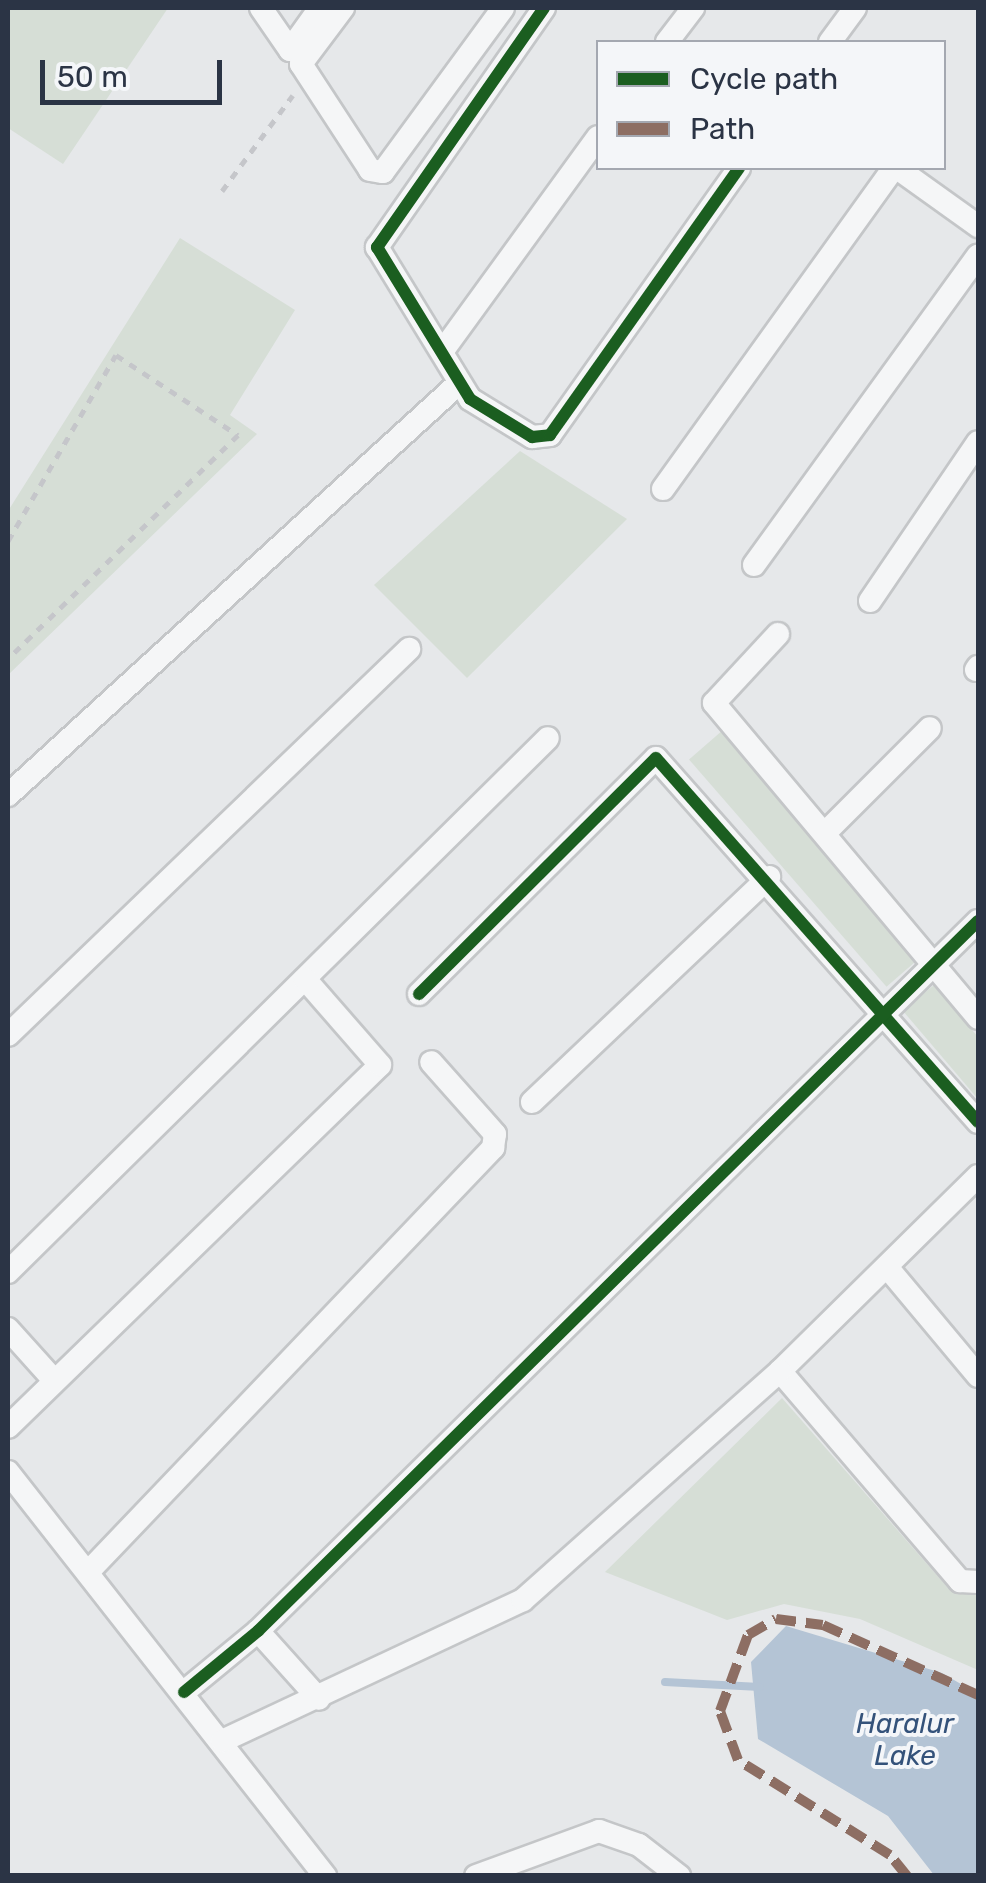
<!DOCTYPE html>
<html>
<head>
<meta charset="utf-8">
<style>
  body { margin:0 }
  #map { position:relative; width:986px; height:1883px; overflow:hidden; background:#e6e8ea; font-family:Rubik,sans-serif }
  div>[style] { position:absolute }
  .green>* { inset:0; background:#d6ded6; transform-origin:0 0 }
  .water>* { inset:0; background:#b4c4d5 }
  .stream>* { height:8px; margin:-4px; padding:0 4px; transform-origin:4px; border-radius:4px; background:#b4c4d5 }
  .path>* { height:5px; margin-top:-2.5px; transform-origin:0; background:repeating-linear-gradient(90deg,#c5c6ca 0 8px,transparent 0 16px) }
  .roads { filter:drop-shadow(2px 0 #c4c6c8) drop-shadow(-2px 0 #c4c6c8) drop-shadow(0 2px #c4c6c8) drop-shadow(0 -2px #c4c6c8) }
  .street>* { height:22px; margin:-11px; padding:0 11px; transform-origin:11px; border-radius:11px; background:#f5f6f7 }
  .quiet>* { height:10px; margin-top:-5px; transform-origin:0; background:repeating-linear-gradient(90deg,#8d6e63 0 20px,transparent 0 30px) }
  .cycleway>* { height:12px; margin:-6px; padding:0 6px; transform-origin:6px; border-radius:6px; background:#1b5e20 }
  span { translate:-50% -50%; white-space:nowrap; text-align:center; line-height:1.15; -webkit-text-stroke:8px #f4f6f9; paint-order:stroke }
  .water-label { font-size:28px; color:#34527a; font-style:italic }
  .frame { position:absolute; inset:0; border:10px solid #2b3445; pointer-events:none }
  .legend { position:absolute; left:596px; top:40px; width:350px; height:130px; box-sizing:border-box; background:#f4f6f9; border:2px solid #a4a8b1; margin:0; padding:12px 18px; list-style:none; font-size:30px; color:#2b3445 }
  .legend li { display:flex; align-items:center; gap:20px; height:50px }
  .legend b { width:50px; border:2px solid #a4a8b1 }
  .scale { position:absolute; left:40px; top:60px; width:182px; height:45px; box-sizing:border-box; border:5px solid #2b3445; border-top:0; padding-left:12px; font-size:30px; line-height:35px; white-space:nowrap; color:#2b3445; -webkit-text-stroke:8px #f4f6f9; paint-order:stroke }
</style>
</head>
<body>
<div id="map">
  <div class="green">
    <div style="clip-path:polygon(8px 8px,168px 8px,63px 164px,8px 128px)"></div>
    <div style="clip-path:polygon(180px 238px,295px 310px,230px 415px,257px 434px,8px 675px,8px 511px)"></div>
    <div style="clip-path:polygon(520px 451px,627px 519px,467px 678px,374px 585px)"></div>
    <div style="left:723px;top:730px;width:301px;height:45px;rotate:49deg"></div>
    <div style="clip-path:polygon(934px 985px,978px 1037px,978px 1099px,903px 1011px)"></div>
    <div style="clip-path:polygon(782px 1398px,948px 1588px,978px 1591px,978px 1670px,860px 1619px,784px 1604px,727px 1620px,605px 1572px)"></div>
  </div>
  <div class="water">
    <div style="clip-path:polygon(786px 1626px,942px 1673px,978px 1694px,978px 1875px,934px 1875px,888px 1816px,758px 1739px,751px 1662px)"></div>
  </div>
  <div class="stream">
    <div style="left:665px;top:1682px;width:95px;rotate:3deg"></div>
  </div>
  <div class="path">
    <div style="left:222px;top:191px;width:119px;rotate:-53.5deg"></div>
    <div style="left:8px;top:541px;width:215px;rotate:-59.9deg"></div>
    <div style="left:116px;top:355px;width:146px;rotate:33.3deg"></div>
    <div style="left:238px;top:435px;width:321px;rotate:135.8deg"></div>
  </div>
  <div class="roads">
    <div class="street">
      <div style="left:261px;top:8px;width:51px;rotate:55.4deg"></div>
      <div style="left:290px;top:50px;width:52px;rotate:-54.5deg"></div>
      <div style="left:343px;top:8px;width:70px;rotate:126.9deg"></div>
      <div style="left:301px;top:64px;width:126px;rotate:56.9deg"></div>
      <div style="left:370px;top:170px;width:13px;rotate:9deg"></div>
      <div style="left:383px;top:172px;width:203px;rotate:-53.8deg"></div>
      <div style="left:544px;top:8px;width:292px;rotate:124.9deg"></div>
      <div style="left:377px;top:247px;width:178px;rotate:58.5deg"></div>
      <div style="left:470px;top:399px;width:73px;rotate:31.5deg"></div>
      <div style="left:532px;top:437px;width:18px;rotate:-6deg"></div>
      <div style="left:550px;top:435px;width:327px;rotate:-54.7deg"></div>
      <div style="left:667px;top:42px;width:43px;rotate:-52.6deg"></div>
      <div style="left:830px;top:42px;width:42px;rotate:-53.7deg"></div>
      <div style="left:897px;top:168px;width:100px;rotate:35.6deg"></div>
      <div style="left:444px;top:349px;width:262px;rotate:-54deg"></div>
      <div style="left:663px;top:489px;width:395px;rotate:-54.3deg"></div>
      <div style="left:754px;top:565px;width:382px;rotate:-54.1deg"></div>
      <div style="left:870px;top:601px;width:192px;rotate:-55.8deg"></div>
      <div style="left:778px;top:634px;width:94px;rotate:132.8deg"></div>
      <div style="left:714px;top:703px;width:411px;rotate:50deg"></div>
      <div style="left:976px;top:670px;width:4px;rotate:-56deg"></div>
      <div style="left:8px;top:795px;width:608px;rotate:-42.4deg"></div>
      <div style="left:825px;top:833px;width:148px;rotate:-45deg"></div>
      <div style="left:419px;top:994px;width:334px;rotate:-44.9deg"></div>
      <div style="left:656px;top:758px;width:486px;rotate:48.5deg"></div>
      <div style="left:8px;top:1035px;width:557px;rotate:-43.91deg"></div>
      <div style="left:532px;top:1102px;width:327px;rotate:-43.5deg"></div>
      <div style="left:978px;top:1176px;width:278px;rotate:135.4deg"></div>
      <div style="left:780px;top:1371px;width:277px;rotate:49.4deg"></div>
      <div style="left:960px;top:1581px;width:18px;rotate:3deg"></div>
      <div style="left:887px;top:1267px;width:142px;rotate:50.1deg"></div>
      <div style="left:8px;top:1272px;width:759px;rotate:-44.68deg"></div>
      <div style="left:8px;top:1329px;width:69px;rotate:48deg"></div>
      <div style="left:8px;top:1427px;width:519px;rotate:-44.22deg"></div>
      <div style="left:380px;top:1065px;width:114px;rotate:-131.1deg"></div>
      <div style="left:8px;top:1472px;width:514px;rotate:51.88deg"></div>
      <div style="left:90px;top:1570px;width:584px;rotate:-46.32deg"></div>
      <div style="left:493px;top:1148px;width:14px;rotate:-82deg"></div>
      <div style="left:495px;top:1134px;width:96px;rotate:-131.6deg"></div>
      <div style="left:258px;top:1631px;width:91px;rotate:48.1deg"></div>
      <div style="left:184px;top:1692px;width:96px;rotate:-39.5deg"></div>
      <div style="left:258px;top:1631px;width:1011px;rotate:-44.6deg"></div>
      <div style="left:222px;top:1741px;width:332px;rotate:-25.1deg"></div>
      <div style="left:523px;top:1600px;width:344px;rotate:-41.7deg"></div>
      <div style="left:476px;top:1876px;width:131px;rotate:-20.1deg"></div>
      <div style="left:599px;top:1831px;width:42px;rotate:19.3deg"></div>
      <div style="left:639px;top:1845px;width:51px;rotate:37.8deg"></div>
    </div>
  </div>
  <div class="quiet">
    <div style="left:907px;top:1876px;width:27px;rotate:-129deg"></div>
    <div style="left:890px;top:1855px;width:179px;rotate:-148deg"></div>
    <div style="left:738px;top:1760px;width:52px;rotate:-110.2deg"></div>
    <div style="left:720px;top:1711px;width:81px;rotate:-69.8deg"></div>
    <div style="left:748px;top:1635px;width:32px;rotate:-30deg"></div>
    <div style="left:776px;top:1619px;width:47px;rotate:7.3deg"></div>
    <div style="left:823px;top:1625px;width:170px;rotate:24.3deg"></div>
  </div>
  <div class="cycleway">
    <div style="left:544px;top:8px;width:292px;rotate:124.9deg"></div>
    <div style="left:377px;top:247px;width:178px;rotate:58.5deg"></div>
    <div style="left:470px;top:399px;width:73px;rotate:31.5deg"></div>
    <div style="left:532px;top:437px;width:18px;rotate:-6deg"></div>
    <div style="left:550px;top:435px;width:327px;rotate:-54.7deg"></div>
    <div style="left:419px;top:994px;width:334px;rotate:-44.9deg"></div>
    <div style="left:656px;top:758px;width:486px;rotate:48.5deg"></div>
    <div style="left:184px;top:1692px;width:96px;rotate:-39.5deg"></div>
    <div style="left:258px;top:1631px;width:1011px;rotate:-44.6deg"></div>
  </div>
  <div class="water-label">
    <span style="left:905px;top:1740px">Haralur<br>Lake</span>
  </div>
  <div class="frame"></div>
  <ul class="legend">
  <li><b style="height:12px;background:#1b5e20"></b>Cycle path</li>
  <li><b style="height:12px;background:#8d6e63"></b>Path</li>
  </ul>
  <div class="scale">50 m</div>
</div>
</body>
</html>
